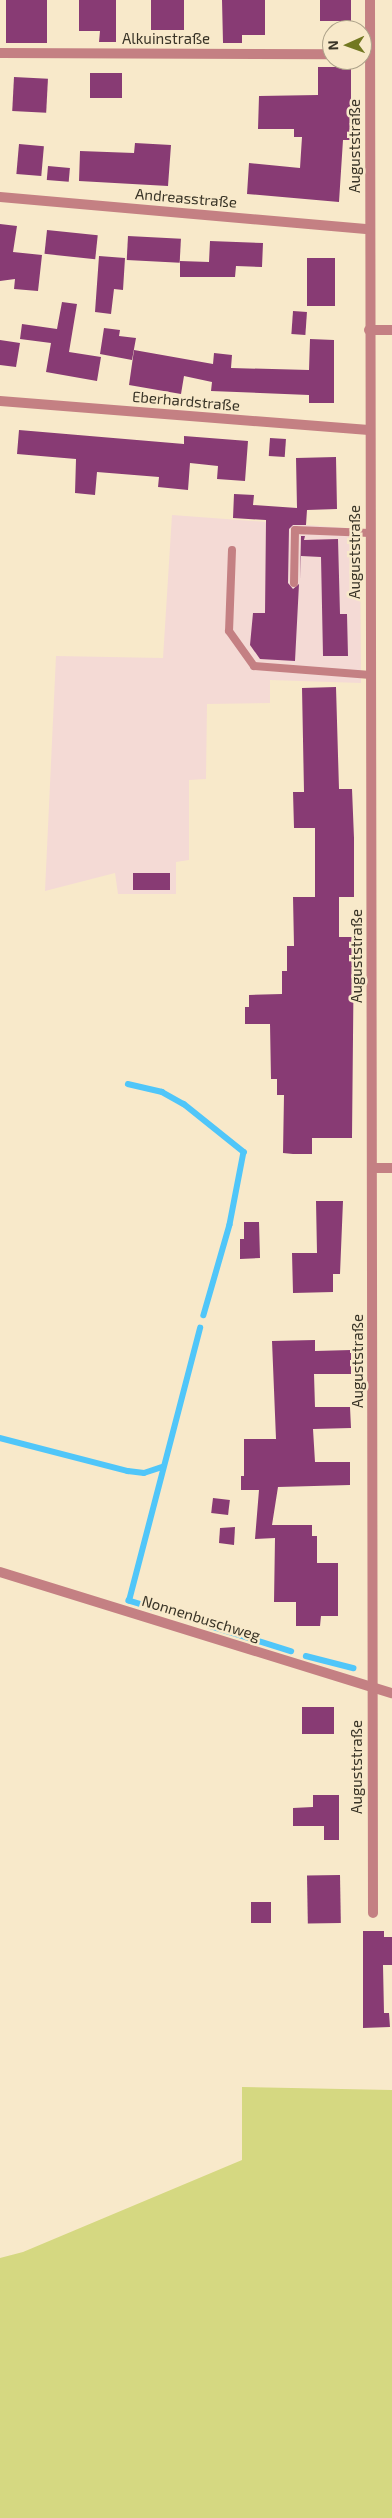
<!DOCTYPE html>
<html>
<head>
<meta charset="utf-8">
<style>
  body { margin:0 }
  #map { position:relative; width:392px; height:2518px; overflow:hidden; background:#f8e9ca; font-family:"Exo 2",sans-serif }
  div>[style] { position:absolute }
  .industrial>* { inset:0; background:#f4dad5 }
  .green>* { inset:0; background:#d5d881 }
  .stream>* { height:5.5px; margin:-2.75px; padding:0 2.75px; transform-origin:2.75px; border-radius:2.75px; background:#50c6f9 }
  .building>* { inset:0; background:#883b74; transform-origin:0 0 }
  .service>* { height:8px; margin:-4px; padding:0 4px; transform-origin:4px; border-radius:4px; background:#c48083 }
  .minor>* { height:10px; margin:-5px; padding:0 5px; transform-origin:5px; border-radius:5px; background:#c48083 }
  span { translate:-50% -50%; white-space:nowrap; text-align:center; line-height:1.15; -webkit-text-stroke:5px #f8e9ca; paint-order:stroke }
  .street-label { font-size:15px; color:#393427 }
  .north { position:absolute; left:322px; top:20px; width:50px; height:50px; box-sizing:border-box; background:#f8e9ca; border:1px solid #aca189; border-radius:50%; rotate:268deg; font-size:14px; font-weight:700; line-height:20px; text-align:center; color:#393427 }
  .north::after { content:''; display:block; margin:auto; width:18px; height:22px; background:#727821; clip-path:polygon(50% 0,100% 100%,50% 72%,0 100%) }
</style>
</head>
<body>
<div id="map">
  <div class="industrial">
    <div style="clip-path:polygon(172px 515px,360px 529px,361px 683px,270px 680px,270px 703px,207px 704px,206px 779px,189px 780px,189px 860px,176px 862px,176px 894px,118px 894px,115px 873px,45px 891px,56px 656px,163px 658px)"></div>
  </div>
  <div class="green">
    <div style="clip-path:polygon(242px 2087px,392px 2090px,392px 2518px,0 2518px,0 2258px,23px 2252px,242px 2160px)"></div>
  </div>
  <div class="stream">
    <div style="left:128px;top:1084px;width:35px;rotate:13deg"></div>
    <div style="left:162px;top:1092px;width:25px;rotate:29deg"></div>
    <div style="left:184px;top:1104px;width:77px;rotate:38.7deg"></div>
    <div style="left:244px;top:1152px;width:74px;rotate:100.9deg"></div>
    <div style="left:230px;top:1225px;width:94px;rotate:106.1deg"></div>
    <div style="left:0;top:1438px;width:132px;rotate:14.5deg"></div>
    <div style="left:128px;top:1471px;width:16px;rotate:7deg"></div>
    <div style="left:144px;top:1473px;width:19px;rotate:-18deg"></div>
    <div style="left:192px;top:1620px;width:66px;rotate:-163.2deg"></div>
    <div style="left:129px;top:1601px;width:282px;rotate:-75.4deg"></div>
    <div style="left:210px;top:1626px;width:85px;rotate:17.2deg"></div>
    <div style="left:306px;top:1656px;width:49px;rotate:14.3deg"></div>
  </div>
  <div class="building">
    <div style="left:6px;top:0;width:41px;height:43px"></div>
    <div style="clip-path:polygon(79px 0,116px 0,116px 42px,99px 42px,100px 31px,79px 31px)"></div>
    <div style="left:151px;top:0;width:33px;height:30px"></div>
    <div style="clip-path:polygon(222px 0,265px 0,265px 35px,242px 35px,242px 43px,223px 43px)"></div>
    <div style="left:320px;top:0;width:31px;height:21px"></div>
    <div style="clip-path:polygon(318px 67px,351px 67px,351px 140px,343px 140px,339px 202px,247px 194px,249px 163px,300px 168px,302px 137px,294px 137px,294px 129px,258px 129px,259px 96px,318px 95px)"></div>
    <div style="left:90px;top:73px;width:32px;height:25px"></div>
    <div style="left:14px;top:77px;width:34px;height:34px;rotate:3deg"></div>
    <div style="clip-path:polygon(135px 143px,171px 145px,168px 186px,79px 181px,80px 151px,134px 153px)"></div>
    <div style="left:19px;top:144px;width:25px;height:30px;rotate:5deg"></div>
    <div style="left:48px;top:166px;width:22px;height:14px;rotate:5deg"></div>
    <div style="clip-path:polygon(0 224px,17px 226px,13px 252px,42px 255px,38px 291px,14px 289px,15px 279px,0 281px)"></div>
    <div style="left:47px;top:230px;width:51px;height:24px;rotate:6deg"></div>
    <div style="left:128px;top:236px;width:53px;height:24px;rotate:3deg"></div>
    <div style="clip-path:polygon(210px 241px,263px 243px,262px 267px,236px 266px,235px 277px,180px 277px,180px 261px,209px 262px)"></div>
    <div style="clip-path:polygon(99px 256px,125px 258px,123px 290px,114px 289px,111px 314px,95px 312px)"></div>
    <div style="left:307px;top:258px;width:28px;height:48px"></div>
    <div style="clip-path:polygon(62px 302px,77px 304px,69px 352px,101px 357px,97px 381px,46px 372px,51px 343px,20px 339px,22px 324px,57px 329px)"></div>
    <div style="left:293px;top:311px;width:14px;height:23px;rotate:4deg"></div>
    <div style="clip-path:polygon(104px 328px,120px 330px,119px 336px,136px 338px,132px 360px,100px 354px)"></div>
    <div style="clip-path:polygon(310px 339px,334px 340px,334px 403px,309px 403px,309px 395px,211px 391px,212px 382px,184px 376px,181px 394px,129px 385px,134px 350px,213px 364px,214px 353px,232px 355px,231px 368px,309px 370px)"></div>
    <div style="clip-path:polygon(0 340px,20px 343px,16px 367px,0 365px)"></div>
    <div style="clip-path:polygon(19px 430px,184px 444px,184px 436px,248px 441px,245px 481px,217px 479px,218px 466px,190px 463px,188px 490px,158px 487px,159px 477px,97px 472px,95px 495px,75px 493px,76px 459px,17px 454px)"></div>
    <div style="left:270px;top:438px;width:16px;height:18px;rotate:4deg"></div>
    <div style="clip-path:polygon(336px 457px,337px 509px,307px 510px,306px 525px,293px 525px,289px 529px,288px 583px,293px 589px,299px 584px,295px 661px,260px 659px,250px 645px,253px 613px,265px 613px,266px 520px,233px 518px,234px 494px,254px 495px,253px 505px,297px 508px,296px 458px)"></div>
    <div style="clip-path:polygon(301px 536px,305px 536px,304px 540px,338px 539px,340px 614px,347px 614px,348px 656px,323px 656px,321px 557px,301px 556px,300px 580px)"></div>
    <div style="clip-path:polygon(336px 687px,339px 789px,352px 789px,354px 838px,354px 897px,339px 897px,339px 937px,354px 937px,352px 1138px,312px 1138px,312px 1154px,293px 1154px,283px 1153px,284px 1095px,277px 1095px,277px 1079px,271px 1079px,270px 1024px,245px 1024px,245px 1007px,249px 1007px,249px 995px,282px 994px,282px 971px,287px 971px,287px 946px,294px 946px,293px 897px,315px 897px,315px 828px,294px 828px,293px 792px,304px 792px,302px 688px)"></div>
    <div style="left:133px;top:873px;width:37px;height:17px"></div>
    <div style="clip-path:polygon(316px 1201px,343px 1201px,340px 1274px,333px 1274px,333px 1292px,293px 1293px,292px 1253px,317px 1253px)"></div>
    <div style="clip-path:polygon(244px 1222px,259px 1222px,260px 1258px,240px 1259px,240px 1239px,244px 1239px)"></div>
    <div style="clip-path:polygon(315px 1340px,315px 1351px,351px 1350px,351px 1374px,314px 1374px,315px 1407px,350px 1407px,351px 1428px,313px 1429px,315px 1462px,350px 1462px,350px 1485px,278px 1487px,272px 1525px,312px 1525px,312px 1536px,317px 1536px,317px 1563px,338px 1563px,338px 1616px,321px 1616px,320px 1626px,296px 1626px,296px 1602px,274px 1602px,275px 1538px,255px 1539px,259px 1490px,241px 1490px,241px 1476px,244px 1476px,244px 1439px,276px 1439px,272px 1341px)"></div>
    <div style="left:213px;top:1498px;width:17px;height:15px;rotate:7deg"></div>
    <div style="clip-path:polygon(235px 1527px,234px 1545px,219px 1543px,220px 1528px)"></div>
    <div style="left:302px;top:1707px;width:32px;height:27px"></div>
    <div style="clip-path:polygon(313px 1795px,339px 1795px,339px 1840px,324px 1840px,324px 1826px,293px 1826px,293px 1808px,313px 1807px)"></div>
    <div style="left:340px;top:1875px;width:48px;height:33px;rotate:89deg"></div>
    <div style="left:271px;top:1902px;width:21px;height:20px;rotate:90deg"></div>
    <div style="clip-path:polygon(363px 1931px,384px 1931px,384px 1937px,392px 1937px,392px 1965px,383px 1965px,384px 2013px,389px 2013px,390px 2027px,363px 2028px)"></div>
  </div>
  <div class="service">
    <div style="left:232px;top:550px;width:81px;rotate:92.1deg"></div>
    <div style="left:229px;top:631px;width:43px;rotate:54.5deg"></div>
    <div style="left:254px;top:666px;width:117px;rotate:4.4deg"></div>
    <div style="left:294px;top:583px;width:53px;rotate:-88.9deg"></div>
    <div style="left:295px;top:530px;width:75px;rotate:2.3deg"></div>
  </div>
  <div class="minor">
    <div style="left:370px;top:0;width:1913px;rotate:89.91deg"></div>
    <div style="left:0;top:53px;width:332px;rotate:0.2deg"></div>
    <div style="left:0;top:197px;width:370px;rotate:5deg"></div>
    <div style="left:369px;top:330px;width:23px"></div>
    <div style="left:0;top:401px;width:370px;rotate:4.5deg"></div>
    <div style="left:372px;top:1168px;width:20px"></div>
    <div style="left:0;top:1572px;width:410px;rotate:17.2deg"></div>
  </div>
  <div class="street-label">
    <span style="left:166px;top:39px">Alkuinstraße</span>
    <span style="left:355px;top:146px;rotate:-90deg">Auguststraße</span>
    <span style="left:186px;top:198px;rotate:5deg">Andreasstraße</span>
    <span style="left:186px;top:401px;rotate:5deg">Eberhardstraße</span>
    <span style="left:355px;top:552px;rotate:-90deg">Auguststraße</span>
    <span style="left:357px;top:956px;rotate:-90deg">Auguststraße</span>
    <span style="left:358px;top:1361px;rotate:-90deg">Auguststraße</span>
    <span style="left:201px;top:1618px;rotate:17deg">Nonnenbuschweg</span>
    <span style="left:357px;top:1767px;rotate:-90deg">Auguststraße</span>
  </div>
  <div class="north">N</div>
</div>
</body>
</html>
